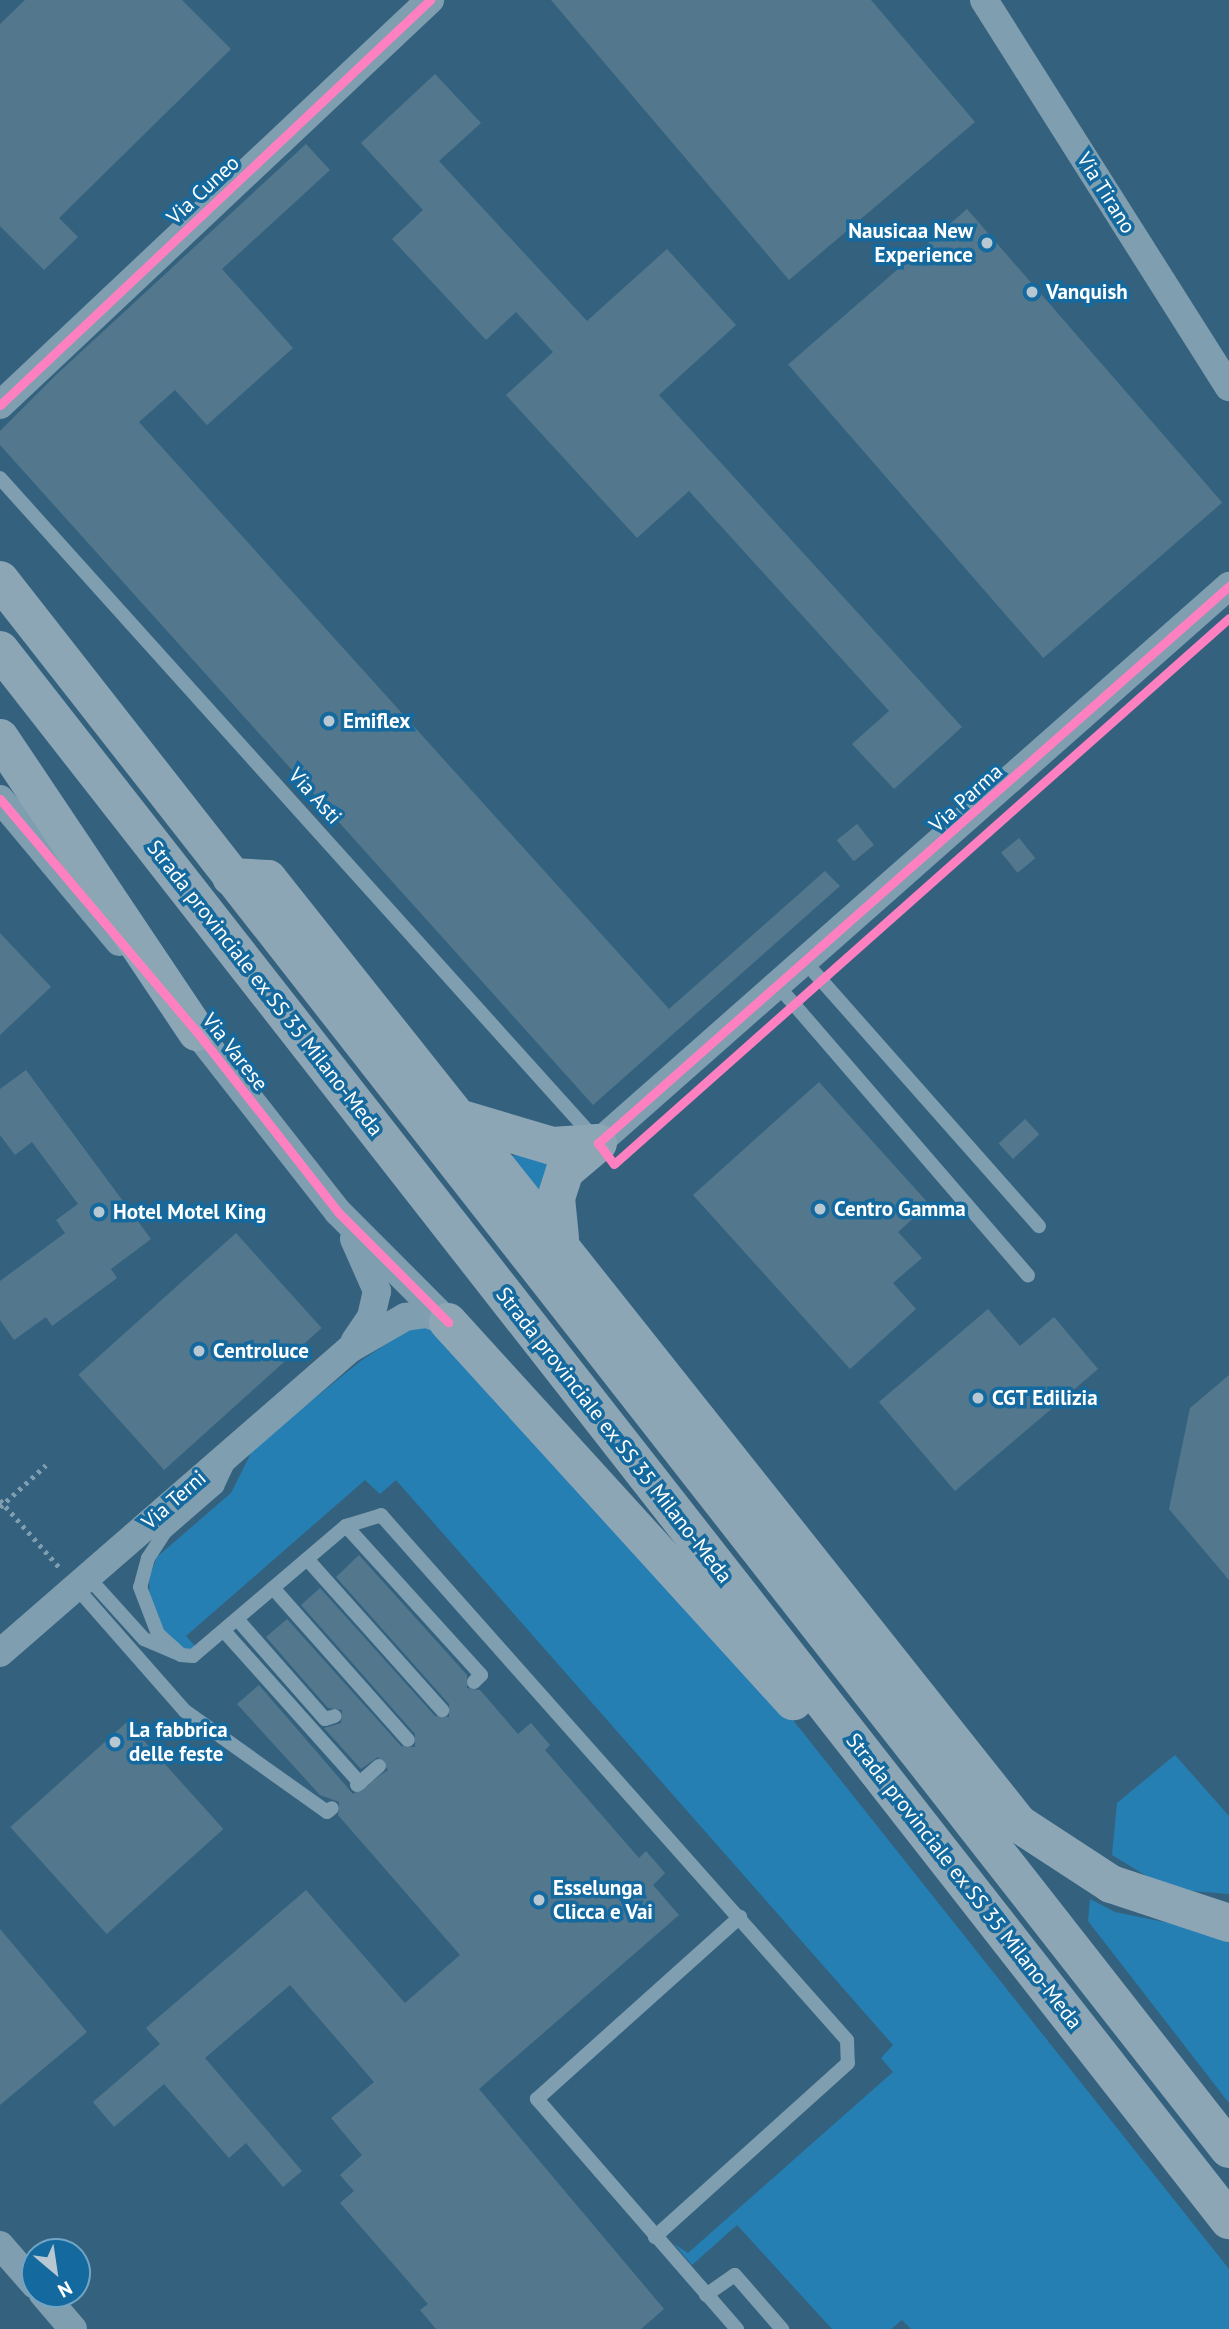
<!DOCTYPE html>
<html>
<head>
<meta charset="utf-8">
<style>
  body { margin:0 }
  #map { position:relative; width:1229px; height:2329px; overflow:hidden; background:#34627e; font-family:"PT Sans",sans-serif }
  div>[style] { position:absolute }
  .green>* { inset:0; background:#267fb3 }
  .building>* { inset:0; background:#53788e; transform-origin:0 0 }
  .path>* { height:4.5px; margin-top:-2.25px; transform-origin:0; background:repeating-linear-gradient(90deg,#7f9eb0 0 3.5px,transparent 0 8.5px) }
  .service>* { height:14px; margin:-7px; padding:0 7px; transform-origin:7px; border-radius:7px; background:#7f9eb0 }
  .minor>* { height:28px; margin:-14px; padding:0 14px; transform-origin:14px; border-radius:14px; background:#7f9eb0 }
  .trunk>* { height:38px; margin:-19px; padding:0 19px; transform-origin:19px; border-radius:19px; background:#8ca6b6 }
  .cycleway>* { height:9px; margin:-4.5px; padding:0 4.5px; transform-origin:4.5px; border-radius:4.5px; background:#ff80c0 }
  .dots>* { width:19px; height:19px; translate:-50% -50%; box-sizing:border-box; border:4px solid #14699e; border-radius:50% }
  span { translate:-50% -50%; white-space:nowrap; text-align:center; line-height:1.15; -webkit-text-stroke:7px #14699e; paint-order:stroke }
  .street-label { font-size:21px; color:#fff }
  .poi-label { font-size:21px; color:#fff; font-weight:700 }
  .right { translate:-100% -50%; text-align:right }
  .left { translate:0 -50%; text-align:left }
  .north { position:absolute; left:21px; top:2238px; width:70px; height:70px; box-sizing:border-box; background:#14699e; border:2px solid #72a5c5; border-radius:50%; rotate:151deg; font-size:19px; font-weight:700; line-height:28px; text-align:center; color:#fff }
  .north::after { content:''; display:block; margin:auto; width:24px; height:32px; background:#b8c8d2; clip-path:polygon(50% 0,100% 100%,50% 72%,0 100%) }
</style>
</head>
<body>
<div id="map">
  <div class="green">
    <div style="clip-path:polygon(513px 1155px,558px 1160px,545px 1197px,511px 1158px)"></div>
    <div style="clip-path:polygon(414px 1326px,430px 1328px,785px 1710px,1229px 2269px,1229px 2329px,911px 2329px,902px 2320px,891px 2329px,832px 2329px,737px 2225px,692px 2265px,674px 2244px,688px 2253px,893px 2072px,881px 2058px,893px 2045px,396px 1480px,380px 1494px,365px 1480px,186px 1636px,203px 1655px,178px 1646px,163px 1630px,150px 1606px,149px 1578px,157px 1557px,231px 1493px,254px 1447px,362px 1360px)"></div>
    <div style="clip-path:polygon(1175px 1755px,1229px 1816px,1229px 1894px,1168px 1889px,1112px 1855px,1117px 1803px)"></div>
    <div style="clip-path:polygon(1090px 1899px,1115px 1912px,1229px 1935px,1229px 2103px,1088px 1921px)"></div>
  </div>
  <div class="building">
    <div style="clip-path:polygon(25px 0,182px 0,231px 49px,59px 218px,78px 237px,44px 270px,0 226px,0 24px)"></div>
    <div style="clip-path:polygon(551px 0,871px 0,975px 122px,789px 280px)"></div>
    <div style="clip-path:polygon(435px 74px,481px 123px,439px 161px,587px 321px,667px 249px,736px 325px,659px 395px,962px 727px,894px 789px,852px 744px,889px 711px,689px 491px,637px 538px,506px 395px,553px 352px,516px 312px,486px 340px,392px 239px,423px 210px,361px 143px)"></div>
    <div style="clip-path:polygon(306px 144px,330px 170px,222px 269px,293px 348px,207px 425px,175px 390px,139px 422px,669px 1009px,825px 871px,840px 886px,593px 1105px,0 445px,0 431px,56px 375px)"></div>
    <div style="left:967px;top:209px;width:389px;height:237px;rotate:49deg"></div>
    <div style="left:857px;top:824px;width:27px;height:26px;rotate:51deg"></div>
    <div style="left:1019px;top:838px;width:26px;height:23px;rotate:51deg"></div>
    <div style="clip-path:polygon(0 933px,51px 987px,0 1035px)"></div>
    <div style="clip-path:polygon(26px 1070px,151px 1239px,111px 1269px,117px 1278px,52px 1326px,46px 1317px,14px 1340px,0 1320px,0 1281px,65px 1233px,56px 1220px,78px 1204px,32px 1142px,15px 1155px,0 1135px,0 1089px)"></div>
    <div style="clip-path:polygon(819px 1082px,929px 1204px,898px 1232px,922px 1258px,893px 1283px,916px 1309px,850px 1369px,693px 1195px)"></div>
    <div style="left:1025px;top:1119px;width:21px;height:36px;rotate:47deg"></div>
    <div style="left:236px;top:1233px;width:128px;height:212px;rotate:48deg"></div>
    <div style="clip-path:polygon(988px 1309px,1020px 1346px,1054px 1317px,1098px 1369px,955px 1491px,879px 1402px)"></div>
    <div style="clip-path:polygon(1229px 1375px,1229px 1580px,1169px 1509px,1190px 1408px)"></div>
    <div style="clip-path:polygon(359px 1555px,467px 1675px,467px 1688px,480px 1690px,518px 1734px,531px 1723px,550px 1745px,545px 1750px,639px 1858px,646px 1851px,665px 1873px,653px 1885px,679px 1915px,479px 2089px,664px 2309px,641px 2329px,436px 2329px,420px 2310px,428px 2304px,340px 2203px,354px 2191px,340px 2175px,362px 2155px,331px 2118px,374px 2082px,290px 1985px,205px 2058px,302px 2171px,283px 2187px,246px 2143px,229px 2158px,164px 2084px,114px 2127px,93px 2102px,160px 2044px,146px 2028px,306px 1890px,405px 2003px,460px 1955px,338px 1815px,339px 1802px,320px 1795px,237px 1704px,259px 1685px,353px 1794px,388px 1770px,378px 1757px,361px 1769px,324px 1728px,341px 1723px,342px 1710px,328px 1708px,266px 1637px,287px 1619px,401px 1746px,415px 1747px,415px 1734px,301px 1605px,320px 1588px,435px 1716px,449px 1717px,449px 1704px,336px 1577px)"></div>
    <div style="left:127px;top:1722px;width:144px;height:157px;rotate:48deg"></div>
    <div style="clip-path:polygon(0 1929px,87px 2032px,0 2105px)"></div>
  </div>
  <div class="path">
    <div style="left:0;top:1500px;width:89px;rotate:48.6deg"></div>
    <div style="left:0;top:1507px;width:62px;rotate:-42.4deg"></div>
  </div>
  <div class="service">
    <div style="left:0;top:478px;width:889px;rotate:48.01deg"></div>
    <div style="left:807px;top:964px;width:350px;rotate:48.5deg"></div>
    <div style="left:779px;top:987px;width:381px;rotate:49.2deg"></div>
    <div style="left:229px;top:1461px;width:29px;rotate:115deg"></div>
    <div style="left:217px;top:1487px;width:69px;rotate:139.1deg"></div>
    <div style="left:165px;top:1532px;width:31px;rotate:123deg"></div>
    <div style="left:148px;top:1558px;width:30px;rotate:105deg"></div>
    <div style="left:140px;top:1587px;width:50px;rotate:69deg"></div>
    <div style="left:158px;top:1634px;width:31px;rotate:42deg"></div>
    <div style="left:181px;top:1655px;width:12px;rotate:5deg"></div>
    <div style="left:193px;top:1656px;width:201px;rotate:-40.4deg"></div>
    <div style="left:346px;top:1526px;width:37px;rotate:-17deg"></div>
    <div style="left:381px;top:1515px;width:702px;rotate:48.41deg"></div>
    <div style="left:847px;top:2040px;width:23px;rotate:88deg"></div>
    <div style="left:848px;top:2063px;width:260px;rotate:138deg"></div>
    <div style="left:346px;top:1526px;width:201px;rotate:47.8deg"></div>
    <div style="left:481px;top:1675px;width:10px;rotate:135deg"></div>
    <div style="left:307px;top:1559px;width:203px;rotate:48.2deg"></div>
    <div style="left:87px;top:1576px;width:85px;rotate:47.9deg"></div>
    <div style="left:144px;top:1639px;width:39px;rotate:23deg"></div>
    <div style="left:75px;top:1586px;width:167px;rotate:48.7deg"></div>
    <div style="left:185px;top:1711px;width:174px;rotate:35.4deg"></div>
    <div style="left:327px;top:1812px;width:6px;rotate:-39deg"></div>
    <div style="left:273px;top:1588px;width:203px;rotate:48.4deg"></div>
    <div style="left:237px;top:1619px;width:133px;rotate:48.7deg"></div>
    <div style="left:325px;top:1719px;width:10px;rotate:-17deg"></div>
    <div style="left:224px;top:1631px;width:204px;rotate:48.2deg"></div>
    <div style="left:357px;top:1785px;width:29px;rotate:-41deg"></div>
    <div style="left:706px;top:2295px;width:35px;rotate:-35deg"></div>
    <div style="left:735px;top:2275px;width:72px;rotate:49deg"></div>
    <div style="left:737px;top:2329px;width:305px;rotate:-131deg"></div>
    <div style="left:537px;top:2099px;width:273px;rotate:-41.9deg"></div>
  </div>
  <div class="minor">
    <div style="left:984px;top:0;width:458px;rotate:57.7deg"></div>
    <div style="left:0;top:405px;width:591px;rotate:-43.29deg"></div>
    <div style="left:0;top:799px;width:186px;rotate:50.2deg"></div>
    <div style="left:185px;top:1017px;width:248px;rotate:51.9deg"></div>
    <div style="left:338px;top:1212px;width:156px;rotate:45deg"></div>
    <div style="left:598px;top:1143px;width:842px;rotate:-41.44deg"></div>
    <div style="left:354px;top:1239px;width:57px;rotate:66.1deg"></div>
    <div style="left:377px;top:1291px;width:27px;rotate:103deg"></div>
    <div style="left:371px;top:1317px;width:29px;rotate:124deg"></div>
    <div style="left:0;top:1653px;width:464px;rotate:-41deg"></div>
    <div style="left:350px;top:1349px;width:64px;rotate:-30.2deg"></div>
    <div style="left:405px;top:1317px;width:22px;rotate:-8deg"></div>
    <div style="left:427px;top:1314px;width:22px;rotate:21deg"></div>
    <div style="left:0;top:2245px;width:53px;rotate:48.8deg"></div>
    <div style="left:43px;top:2294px;width:46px;rotate:49.4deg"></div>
  </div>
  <div class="trunk">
    <div style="left:0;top:580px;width:1993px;rotate:51.93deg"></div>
    <div style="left:0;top:650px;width:1994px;rotate:51.95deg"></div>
    <div style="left:0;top:738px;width:354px;rotate:56.2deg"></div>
    <div style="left:231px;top:877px;width:37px;rotate:3deg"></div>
    <div style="left:268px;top:879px;width:1207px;rotate:51.53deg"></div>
    <div style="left:1019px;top:1824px;width:110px;rotate:33.1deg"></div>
    <div style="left:1111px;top:1884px;width:124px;rotate:18.3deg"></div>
    <div style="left:465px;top:1120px;width:91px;rotate:16.6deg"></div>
    <div style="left:552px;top:1146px;width:46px;rotate:-3.7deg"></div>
    <div style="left:560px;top:1238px;width:40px;rotate:-95.7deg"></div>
    <div style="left:556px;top:1198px;width:28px;rotate:-72deg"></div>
    <div style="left:565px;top:1171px;width:43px;rotate:-40.3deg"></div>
    <div style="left:448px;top:1322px;width:513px;rotate:47.69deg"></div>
  </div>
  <div class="cycleway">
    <div style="left:0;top:405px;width:591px;rotate:-43.29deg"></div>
    <div style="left:1229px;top:586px;width:842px;rotate:138.56deg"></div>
    <div style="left:598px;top:1143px;width:26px;rotate:53deg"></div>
    <div style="left:614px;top:1164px;width:822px;rotate:-41.6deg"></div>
    <div style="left:0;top:799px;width:305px;rotate:49.8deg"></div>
    <div style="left:197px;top:1032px;width:229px;rotate:51.9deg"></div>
    <div style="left:338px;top:1212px;width:156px;rotate:45deg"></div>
  </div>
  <div class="dots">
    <div style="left:987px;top:243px;background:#b8c8d2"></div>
    <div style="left:1032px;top:292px;background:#b8c8d2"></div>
    <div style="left:329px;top:721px;background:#b8c8d2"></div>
    <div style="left:820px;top:1209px;background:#b8c8d2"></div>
    <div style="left:99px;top:1212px;background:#b8c8d2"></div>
    <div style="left:199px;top:1351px;background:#b8c8d2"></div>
    <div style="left:978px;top:1398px;background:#b8c8d2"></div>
    <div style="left:115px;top:1742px;background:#b8c8d2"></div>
    <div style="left:539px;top:1900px;background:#b8c8d2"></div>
  </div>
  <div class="street-label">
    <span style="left:203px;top:190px;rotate:-43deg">Via Cuneo</span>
    <span style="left:1106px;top:193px;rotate:58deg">Via Tirano</span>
    <span style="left:315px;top:796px;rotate:48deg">Via Asti</span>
    <span style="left:966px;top:798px;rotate:-42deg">Via Parma</span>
    <span style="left:265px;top:988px;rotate:52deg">Strada provinciale ex SS 35 Milano-Meda</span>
    <span style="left:235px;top:1052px;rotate:52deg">Via Varese</span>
    <span style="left:614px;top:1435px;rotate:52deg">Strada provinciale ex SS 35 Milano-Meda</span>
    <span style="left:174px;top:1500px;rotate:-41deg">Via Terni</span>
    <span style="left:964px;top:1881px;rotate:52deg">Strada provinciale ex SS 35 Milano-Meda</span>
  </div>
  <div class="poi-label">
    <span class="right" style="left:973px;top:243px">Nausicaa New<br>Experience</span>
    <span class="left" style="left:1046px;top:292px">Vanquish</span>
    <span class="left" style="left:343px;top:721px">Emiflex</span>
    <span class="left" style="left:834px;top:1209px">Centro Gamma</span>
    <span class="left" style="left:113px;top:1212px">Hotel Motel King</span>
    <span class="left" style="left:213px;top:1351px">Centroluce</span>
    <span class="left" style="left:992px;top:1398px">CGT Edilizia</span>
    <span class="left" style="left:129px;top:1742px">La fabbrica<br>delle feste</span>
    <span class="left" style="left:553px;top:1900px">Esselunga<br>Clicca e Vai</span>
  </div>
  <div class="north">N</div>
</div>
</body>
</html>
